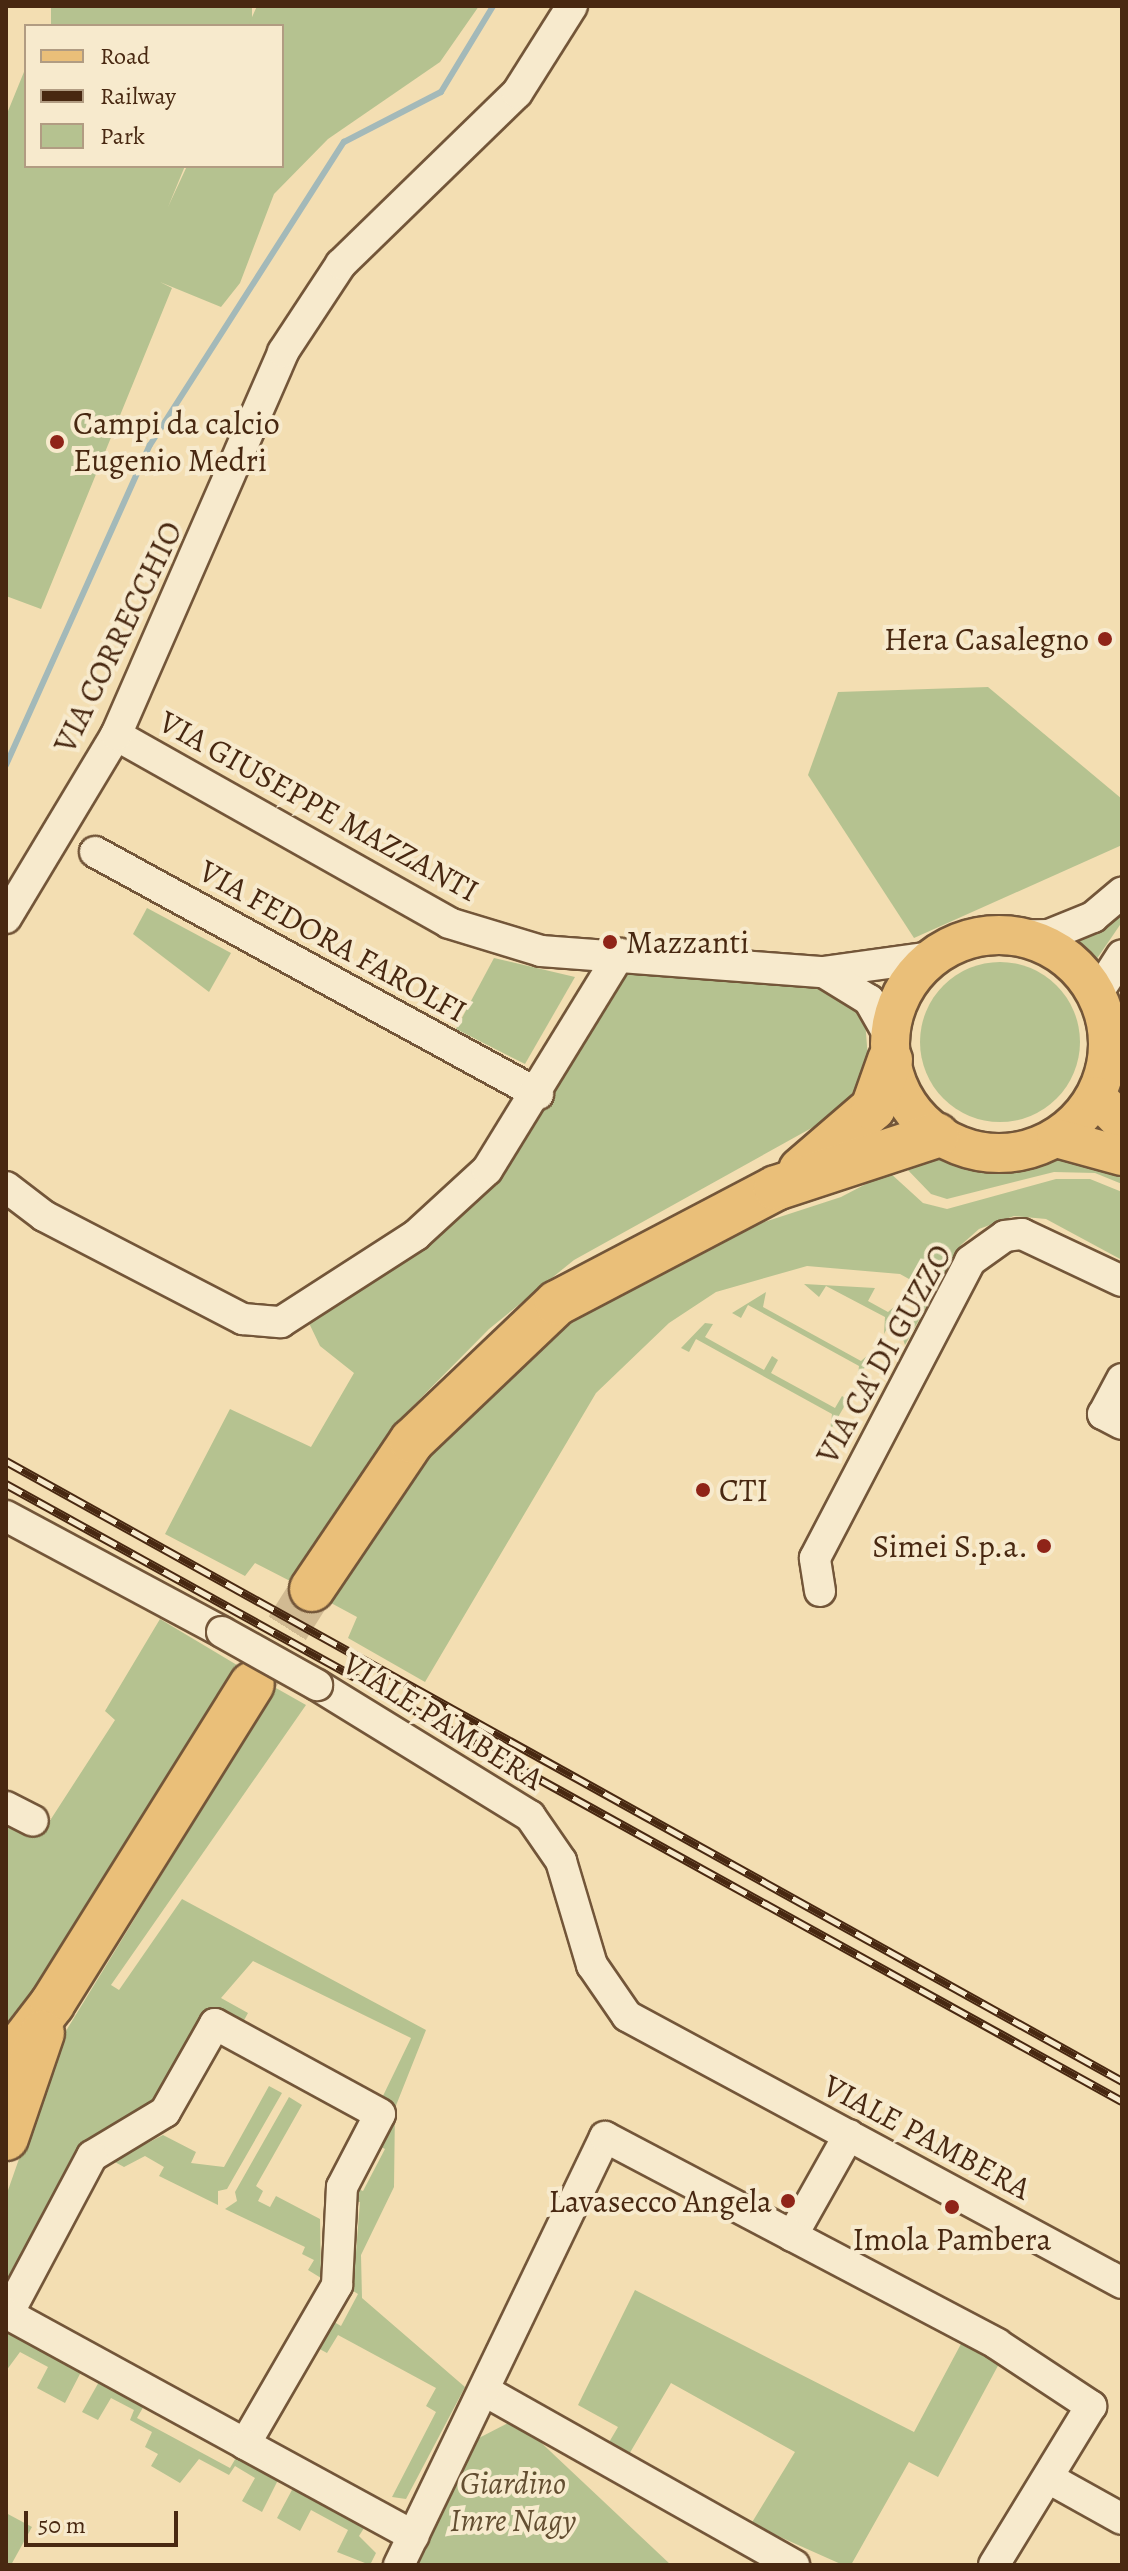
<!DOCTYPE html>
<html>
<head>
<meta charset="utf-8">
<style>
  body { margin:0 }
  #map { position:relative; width:1128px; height:2571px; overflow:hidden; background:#f3deb2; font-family:Alegreya,serif }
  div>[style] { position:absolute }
  .green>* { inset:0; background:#b5c290; transform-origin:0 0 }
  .round { border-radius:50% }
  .stream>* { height:6px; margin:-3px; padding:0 3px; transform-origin:3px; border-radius:3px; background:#a3b9b9 }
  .highway-tunnel>* { height:44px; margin-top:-22px; transform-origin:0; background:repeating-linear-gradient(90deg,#d1ba92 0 44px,transparent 0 66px) }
  .roads { filter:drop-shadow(2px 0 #735639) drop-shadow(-2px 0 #735639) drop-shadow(0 2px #735639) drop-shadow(0 -2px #735639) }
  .minor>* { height:30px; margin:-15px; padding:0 15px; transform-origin:15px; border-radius:15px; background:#f7eacd }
  .major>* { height:38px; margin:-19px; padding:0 19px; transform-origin:19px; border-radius:19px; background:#eabf79 }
  .major>.ring { margin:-19px; padding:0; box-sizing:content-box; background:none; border:38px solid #eabf79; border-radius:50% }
  .highway>* { height:44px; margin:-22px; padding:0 22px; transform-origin:22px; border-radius:22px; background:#eabf79 }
  .rail>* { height:9px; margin-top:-4.5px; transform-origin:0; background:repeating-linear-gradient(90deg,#f7eacd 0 18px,#482811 0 36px); box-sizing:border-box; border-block:2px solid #482811 }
  .bridges { filter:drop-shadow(2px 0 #735639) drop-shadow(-2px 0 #735639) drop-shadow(0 2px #735639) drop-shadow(0 -2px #735639) }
  .minor-bridge>* { height:30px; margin:-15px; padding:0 15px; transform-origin:15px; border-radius:15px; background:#f7eacd }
  .dots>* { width:22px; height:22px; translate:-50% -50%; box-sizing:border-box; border:4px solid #f7eacd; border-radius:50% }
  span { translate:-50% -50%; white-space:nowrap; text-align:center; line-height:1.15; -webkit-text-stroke:8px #f7eacd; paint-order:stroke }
  .poi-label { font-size:32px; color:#482811 }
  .left { translate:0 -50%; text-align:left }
  .right { translate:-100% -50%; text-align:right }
  .street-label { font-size:32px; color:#482811 }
  .park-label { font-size:32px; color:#634e31; font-style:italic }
  .frame { position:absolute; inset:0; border:8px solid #482811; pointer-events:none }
  .legend { position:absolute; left:24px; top:24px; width:260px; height:144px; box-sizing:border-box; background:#f7eacd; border:2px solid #b19c82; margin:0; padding:10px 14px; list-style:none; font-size:24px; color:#482811 }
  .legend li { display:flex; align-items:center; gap:16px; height:40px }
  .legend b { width:40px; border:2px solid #b19c82 }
  .scale { position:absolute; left:24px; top:2511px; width:154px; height:36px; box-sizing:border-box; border:4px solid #482811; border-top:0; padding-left:10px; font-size:24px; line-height:28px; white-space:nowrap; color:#482811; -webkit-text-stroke:6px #f7eacd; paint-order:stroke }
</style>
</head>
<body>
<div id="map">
  <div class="green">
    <div style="left:51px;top:6px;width:201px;height:22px"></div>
    <div style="clip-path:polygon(257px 6px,479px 6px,440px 62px,328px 139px,274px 194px,240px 283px,221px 307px,160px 282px,172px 288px,41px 609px,6px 596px,6px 116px,26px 67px,26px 166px,185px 166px,168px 207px,187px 166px,282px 166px,282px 26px,248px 26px)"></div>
    <div style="clip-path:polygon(988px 687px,1122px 799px,1122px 845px,914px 938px,808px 775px,838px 692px)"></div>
    <div style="clip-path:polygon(147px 908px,231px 953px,209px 992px,133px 934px)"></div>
    <div style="clip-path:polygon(1122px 910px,1122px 922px,1096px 960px,1076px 941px)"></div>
    <div style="clip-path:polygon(494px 958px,575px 977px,525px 1064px,456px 1029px)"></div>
    <div class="round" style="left:920px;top:962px;width:160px;height:160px"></div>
    <div style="clip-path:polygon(637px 973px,822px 986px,850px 1000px,865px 1020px,869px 1072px,835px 1115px,574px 1260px,489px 1329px,406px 1413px,294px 1583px,255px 1563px,245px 1576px,165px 1534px,230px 1409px,311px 1447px,354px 1373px,320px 1346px,308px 1321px,476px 1204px,623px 976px)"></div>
    <div style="clip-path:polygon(1059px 1154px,1122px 1170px,1122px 1184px,1095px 1173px,1054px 1172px,947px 1199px,931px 1194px,904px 1166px,934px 1155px,1011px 1168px)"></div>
    <div style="clip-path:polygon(889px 1172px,923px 1203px,947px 1209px,1056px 1179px,1090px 1179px,1122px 1192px,1122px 1260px,1046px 1219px,1014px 1216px,979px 1229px,961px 1245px,905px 1345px,902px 1336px,927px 1289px,900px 1274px,807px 1266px,716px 1292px,669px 1323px,596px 1393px,425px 1682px,348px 1638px,357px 1617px,331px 1603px,420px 1467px,550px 1339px,601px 1302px,728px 1234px,841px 1197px)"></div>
    <div style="clip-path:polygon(804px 1284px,875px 1288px,868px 1301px,888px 1312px,901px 1301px,884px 1334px,885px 1317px,826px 1286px,819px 1297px)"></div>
    <div style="clip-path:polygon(766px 1292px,763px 1307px,861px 1361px,874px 1350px,857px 1382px,859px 1366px,748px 1305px,741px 1318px,732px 1313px)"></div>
    <div style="clip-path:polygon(705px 1323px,713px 1324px,705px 1337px,764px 1370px,772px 1356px,778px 1360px,771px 1373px,835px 1408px,842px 1396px,848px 1400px,830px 1431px,832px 1414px,696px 1339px,689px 1352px,681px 1348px)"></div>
    <div style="clip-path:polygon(160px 1619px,242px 1668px,6px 2031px,6px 1827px,10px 1820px,40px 1836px,115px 1720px,105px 1711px)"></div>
    <div style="clip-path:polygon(276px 1688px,306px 1705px,111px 1985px,119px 1990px,182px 1899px,426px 2030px,395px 2108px,394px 2187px,361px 2255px,362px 2298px,465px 2387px,406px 2499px,392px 2497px,436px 2412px,426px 2406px,436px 2388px,338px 2335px,327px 2353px,314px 2346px,329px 2319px,341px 2326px,358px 2294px,345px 2286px,345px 2252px,356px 2252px,360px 2202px,348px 2201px,353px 2187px,363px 2191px,385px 2149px,376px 2144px,394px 2106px,381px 2100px,411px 2038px,253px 1961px,221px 1998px,248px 2013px,242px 2024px,211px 2008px,159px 2101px,85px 2147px,6px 2299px,6px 2196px,61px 2039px)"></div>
    <div style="clip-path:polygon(269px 2086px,282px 2093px,227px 2189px,218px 2191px,218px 2205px,159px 2176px,164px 2167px,145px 2156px,124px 2167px,113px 2161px,163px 2135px,196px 2152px,191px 2163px,224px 2167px)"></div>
    <div style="clip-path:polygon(289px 2097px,302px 2105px,256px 2186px,263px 2191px,258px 2201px,270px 2207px,276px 2196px,320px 2219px,321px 2278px,308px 2270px,314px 2260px,302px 2254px,305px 2247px,225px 2209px,237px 2201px,235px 2192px)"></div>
    <div style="clip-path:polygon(635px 2290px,914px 2432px,962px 2342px,1000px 2362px,938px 2477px,909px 2462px,851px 2565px,843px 2565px,751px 2524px,795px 2452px,671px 2383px,628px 2456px,608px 2444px,618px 2427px,578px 2405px)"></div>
    <div style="clip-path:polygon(6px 2328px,82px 2370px,65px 2403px,37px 2388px,48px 2367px,20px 2352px,6px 2371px)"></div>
    <div style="clip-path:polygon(100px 2380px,145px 2404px,137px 2418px,230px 2468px,237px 2456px,278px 2480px,262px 2512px,242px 2501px,255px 2478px,235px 2466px,229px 2475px,199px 2459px,180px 2483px,151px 2466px,158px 2454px,145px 2447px,152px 2432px,130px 2420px,134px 2410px,111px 2398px,98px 2420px,82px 2412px)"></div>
    <div style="clip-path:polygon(516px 2419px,671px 2565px,409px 2565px,475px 2440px)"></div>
    <div style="clip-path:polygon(293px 2488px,364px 2528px,359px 2536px,376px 2553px,370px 2565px,337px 2552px,348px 2530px,311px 2510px,300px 2531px,277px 2518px)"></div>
    <div style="clip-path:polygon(6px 2513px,32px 2527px,11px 2565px,6px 2565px)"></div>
  </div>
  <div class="stream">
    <div style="left:6px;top:765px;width:351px;rotate:-65.8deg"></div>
    <div style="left:150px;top:445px;width:360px;rotate:-57.4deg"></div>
    <div style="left:344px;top:142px;width:109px;rotate:-27.3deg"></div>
    <div style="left:441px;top:92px;width:100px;rotate:-58.8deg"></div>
  </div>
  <div class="highway-tunnel">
    <div style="left:252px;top:1684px;width:112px;rotate:-57.7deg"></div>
  </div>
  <div class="roads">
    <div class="minor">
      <div style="left:116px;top:735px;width:382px;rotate:29.4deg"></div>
      <div style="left:449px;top:923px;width:96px;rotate:16.9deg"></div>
      <div style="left:541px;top:951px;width:283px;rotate:4.3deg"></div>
      <div style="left:823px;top:972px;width:111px;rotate:-7.8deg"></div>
      <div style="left:95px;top:852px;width:505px;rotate:28.65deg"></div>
      <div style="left:6px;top:918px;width:214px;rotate:-59deg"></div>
      <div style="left:116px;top:735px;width:418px;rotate:-66.4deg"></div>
      <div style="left:283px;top:352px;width:105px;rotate:-56.6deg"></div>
      <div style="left:341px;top:264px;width:245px;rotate:-44.2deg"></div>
      <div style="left:517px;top:93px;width:103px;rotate:-57.7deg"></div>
      <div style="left:988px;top:936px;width:61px;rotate:-0.9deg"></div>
      <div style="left:1049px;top:935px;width:48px;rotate:-22.2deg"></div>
      <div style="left:1093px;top:917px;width:38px;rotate:-40deg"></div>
      <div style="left:825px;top:973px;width:52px;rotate:31.5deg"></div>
      <div style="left:869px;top:1000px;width:43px;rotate:60.4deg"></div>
      <div style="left:1097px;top:994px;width:46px;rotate:-57.3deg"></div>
      <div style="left:6px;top:1187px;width:48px;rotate:37.3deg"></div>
      <div style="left:44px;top:1216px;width:224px;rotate:27.4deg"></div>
      <div style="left:243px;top:1319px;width:38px;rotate:5deg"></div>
      <div style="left:281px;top:1322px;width:161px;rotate:-32.8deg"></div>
      <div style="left:416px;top:1235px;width:96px;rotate:-42.5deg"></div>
      <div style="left:487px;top:1170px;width:254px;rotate:-58.4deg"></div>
      <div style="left:1122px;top:1379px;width:40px;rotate:118deg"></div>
      <div style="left:1103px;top:1414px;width:21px;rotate:28deg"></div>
      <div style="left:6px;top:1516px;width:245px;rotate:28.2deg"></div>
      <div style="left:820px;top:1591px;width:33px;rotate:-99deg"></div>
      <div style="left:815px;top:1558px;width:335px;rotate:-62.4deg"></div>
      <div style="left:970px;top:1261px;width:43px;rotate:-35.5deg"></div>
      <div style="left:1005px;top:1236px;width:17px;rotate:-7deg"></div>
      <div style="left:1022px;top:1234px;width:110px;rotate:25.2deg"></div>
      <div style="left:317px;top:1685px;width:250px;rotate:31.6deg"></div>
      <div style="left:530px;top:1816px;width:55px;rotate:55.4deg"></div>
      <div style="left:561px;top:1861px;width:109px;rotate:73.4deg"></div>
      <div style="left:592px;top:1965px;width:62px;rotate:55.5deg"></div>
      <div style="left:627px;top:2016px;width:562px;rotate:28.34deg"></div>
      <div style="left:6px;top:1807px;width:30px;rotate:27deg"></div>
      <div style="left:792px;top:2236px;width:116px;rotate:-60.6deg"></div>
      <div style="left:485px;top:2391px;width:355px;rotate:29.4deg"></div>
      <div style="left:245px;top:2444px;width:184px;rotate:-59.9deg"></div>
      <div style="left:337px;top:2285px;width:98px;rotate:-87.1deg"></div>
      <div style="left:342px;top:2187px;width:82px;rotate:-62.5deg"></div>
      <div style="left:380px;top:2114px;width:188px;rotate:-151.4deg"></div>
      <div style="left:215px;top:2024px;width:101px;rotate:119.6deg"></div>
      <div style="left:165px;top:2112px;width:85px;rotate:148.9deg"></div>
      <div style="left:92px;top:2156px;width:179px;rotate:118deg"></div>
      <div style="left:8px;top:2314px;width:270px;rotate:28.7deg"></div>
      <div style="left:245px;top:2444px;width:192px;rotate:28.6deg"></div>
      <div style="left:1050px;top:2479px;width:82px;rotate:29.1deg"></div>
      <div style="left:399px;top:2565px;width:475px;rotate:-64.3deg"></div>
      <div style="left:605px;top:2137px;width:443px;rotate:27.8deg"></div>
      <div style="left:997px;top:2344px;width:113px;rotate:33.4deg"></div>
      <div style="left:1091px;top:2406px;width:186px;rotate:121.4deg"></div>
    </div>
    <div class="major">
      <div class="ring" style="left:890px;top:935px;width:180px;height:180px"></div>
      <div style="left:1096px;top:1096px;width:37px;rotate:46deg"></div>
      <div style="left:1056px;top:1138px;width:68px;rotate:15.3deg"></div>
    </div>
    <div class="highway">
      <div style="left:801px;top:1170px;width:95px;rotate:-40.7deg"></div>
      <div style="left:873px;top:1108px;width:51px;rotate:-70.5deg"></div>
      <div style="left:312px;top:1589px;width:179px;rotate:-56deg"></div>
      <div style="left:412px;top:1441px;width:200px;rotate:-43.6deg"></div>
      <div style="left:557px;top:1303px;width:247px;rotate:-27.7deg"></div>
      <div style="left:776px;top:1188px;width:169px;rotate:-18.2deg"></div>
      <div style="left:6px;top:2064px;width:76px;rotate:-52.5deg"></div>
      <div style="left:52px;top:2004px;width:377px;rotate:-58deg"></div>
      <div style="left:6px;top:2138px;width:111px;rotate:-71.1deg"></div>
    </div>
  </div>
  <div class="rail">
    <div style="left:6px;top:1461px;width:1277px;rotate:29.05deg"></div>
    <div style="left:6px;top:1484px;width:1275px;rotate:28.94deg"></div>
  </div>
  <div class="bridges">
    <div class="minor-bridge">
      <div style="left:222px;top:1632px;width:109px;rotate:29.2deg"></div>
    </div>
  </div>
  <div class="dots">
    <div style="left:57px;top:442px;background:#8f2418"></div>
    <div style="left:1105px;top:639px;background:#8f2418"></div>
    <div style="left:610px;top:942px;background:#8f2418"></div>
    <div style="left:703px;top:1490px;background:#8f2418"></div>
    <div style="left:1044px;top:1546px;background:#8f2418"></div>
    <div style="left:788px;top:2201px;background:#8f2418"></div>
    <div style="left:952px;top:2207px;background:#8f2418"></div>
  </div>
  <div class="poi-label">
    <span class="left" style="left:73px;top:442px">Campi da calcio<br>Eugenio Medri</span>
    <span class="right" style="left:1089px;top:639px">Hera Casalegno</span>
    <span class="left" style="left:626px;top:942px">Mazzanti</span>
    <span class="left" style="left:719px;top:1490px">CTI</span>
    <span class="right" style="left:1028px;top:1546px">Simei S.p.a.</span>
    <span class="right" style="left:772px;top:2201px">Lavasecco Angela</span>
    <span style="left:952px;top:2239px">Imola Pambera</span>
  </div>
  <div class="street-label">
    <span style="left:118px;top:637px;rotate:-64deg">VIA CORRECCHIO</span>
    <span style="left:319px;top:806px;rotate:29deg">VIA GIUSEPPE MAZZANTI</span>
    <span style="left:333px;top:941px;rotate:29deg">VIA FEDORA FAROLFI</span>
    <span style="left:884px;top:1354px;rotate:-61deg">VIA CA' DI GUZZO</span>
    <span style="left:443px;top:1721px;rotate:32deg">VIALE PAMBERA</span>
    <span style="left:927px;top:2137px;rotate:28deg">VIALE PAMBERA</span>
  </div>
  <div class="park-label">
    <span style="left:513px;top:2502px">Giardino<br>Imre Nagy</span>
  </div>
  <div class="frame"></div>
  <ul class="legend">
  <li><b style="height:10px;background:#eabf79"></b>Road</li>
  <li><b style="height:10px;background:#482811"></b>Railway</li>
  <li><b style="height:22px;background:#b5c290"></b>Park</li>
  </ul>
  <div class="scale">50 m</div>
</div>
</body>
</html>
